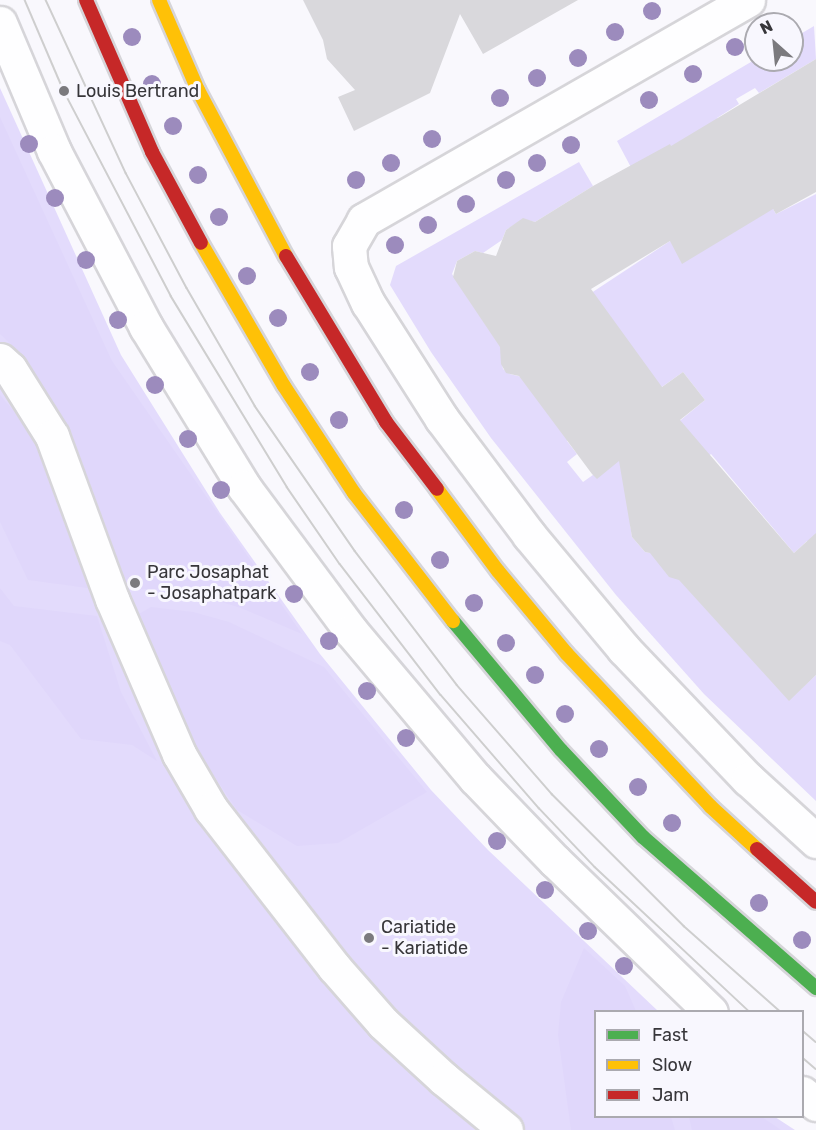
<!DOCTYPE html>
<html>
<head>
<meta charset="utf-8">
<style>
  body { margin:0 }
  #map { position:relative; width:816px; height:1130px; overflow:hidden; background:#f9f8fd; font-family:Rubik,sans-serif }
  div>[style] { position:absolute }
  .green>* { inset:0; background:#e3dbfc }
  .forest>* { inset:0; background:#e0d7fb }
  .building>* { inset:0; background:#d9d8dc }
  .roads { filter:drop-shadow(2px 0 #d6d5d9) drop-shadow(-2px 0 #d6d5d9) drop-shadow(0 2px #d6d5d9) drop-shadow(0 -2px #d6d5d9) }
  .street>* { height:33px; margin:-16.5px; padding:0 16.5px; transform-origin:16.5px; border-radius:16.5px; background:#fefeff }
  .fast>* { height:14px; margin:-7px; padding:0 7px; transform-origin:7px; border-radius:7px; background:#4caf50 }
  .slow>* { height:14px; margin:-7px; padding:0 7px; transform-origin:7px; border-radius:7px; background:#ffc107 }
  .jam>* { height:14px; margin:-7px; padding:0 7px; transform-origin:7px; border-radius:7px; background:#c62828 }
  .tram>* { height:1.5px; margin:-0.75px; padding:0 0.75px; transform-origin:0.75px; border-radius:0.75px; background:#cecece }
  .trees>* { width:18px; height:18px; margin:-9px; border-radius:50%; background:#9c8bbd }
  .dots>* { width:16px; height:16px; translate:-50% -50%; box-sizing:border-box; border:3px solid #f8f7fe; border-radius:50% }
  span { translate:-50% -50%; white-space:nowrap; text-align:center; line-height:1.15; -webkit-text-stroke:6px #f8f7fe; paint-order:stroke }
  .poi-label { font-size:18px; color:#37363a }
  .left { translate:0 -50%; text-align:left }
  .legend { position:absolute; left:594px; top:1010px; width:210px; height:108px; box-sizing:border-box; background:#f8f7fe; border:2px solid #abaab0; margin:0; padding:8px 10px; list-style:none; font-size:18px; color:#37363a }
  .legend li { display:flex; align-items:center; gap:12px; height:30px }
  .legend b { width:30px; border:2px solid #abaab0 }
  .north { position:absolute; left:744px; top:12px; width:60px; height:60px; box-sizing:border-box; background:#f8f7fe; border:2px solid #abaab0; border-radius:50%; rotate:333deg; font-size:16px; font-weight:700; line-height:24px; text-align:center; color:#37363a }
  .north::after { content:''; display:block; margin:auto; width:21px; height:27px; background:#7b7a7e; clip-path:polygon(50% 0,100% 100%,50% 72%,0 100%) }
</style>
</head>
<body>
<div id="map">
  <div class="green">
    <div style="clip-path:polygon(814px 26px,816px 59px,759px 93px,755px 88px,736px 99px,739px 104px,717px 118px,776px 214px,816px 194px,816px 549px,807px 541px,794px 553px,711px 454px,630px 523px,632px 537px,645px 552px,657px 554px,789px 700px,816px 675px,816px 801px,704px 694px,616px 595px,491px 438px,431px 352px,390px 285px,396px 266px,579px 162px,593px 186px,535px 222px,523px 219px,506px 230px,502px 240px,483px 253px,475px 251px,457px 261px,452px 274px,502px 349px,501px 359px,503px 369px,510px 374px,522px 377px,569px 439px,567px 441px,577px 454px,567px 462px,583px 482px,672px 419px,676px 424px,705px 400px,683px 372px,659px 389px,573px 305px,670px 241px,617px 141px,756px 59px,792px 60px,792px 39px)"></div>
    <div style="clip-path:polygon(0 88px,121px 355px,220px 513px,320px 654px,431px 790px,488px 850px,658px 1011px,596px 1012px,596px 1116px,775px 1117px,795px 1130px,0 1130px)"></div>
  </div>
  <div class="forest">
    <div style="clip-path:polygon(0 117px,112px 361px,302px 634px,241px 608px,198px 595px,165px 589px,135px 589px,123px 578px,67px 431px,45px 390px,19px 352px,0 334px)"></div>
    <div style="clip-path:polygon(0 395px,13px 410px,41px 452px,95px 589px,28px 580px,0 522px)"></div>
    <div style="clip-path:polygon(0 588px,14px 606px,97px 616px,121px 692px,157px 761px,132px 745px,81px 739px,10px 645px,0 641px)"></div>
    <div style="clip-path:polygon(151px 607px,193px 612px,229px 622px,324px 667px,427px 792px,338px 843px,297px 846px,237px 810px,197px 750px,165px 688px,138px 621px,137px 615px)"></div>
    <div style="clip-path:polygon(584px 948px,625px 986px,636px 1011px,596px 1012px,596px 1116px,671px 1117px,675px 1130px,571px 1130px,558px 1035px,561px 1002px)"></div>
    <div style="clip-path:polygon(689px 1117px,762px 1117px,781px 1130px,692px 1130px)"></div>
  </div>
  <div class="building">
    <div style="clip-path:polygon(303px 0,578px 0,483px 54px,460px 14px,430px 93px,354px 131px,338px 97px,355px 90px,327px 59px,323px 40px)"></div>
    <div style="clip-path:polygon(816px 59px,816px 192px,776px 214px,773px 209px,682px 264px,670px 241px,591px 289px,662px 387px,683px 372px,705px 400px,680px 420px,794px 553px,816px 533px,816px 675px,789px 701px,679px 580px,669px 577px,650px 553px,645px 552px,632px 537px,619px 461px,597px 479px,592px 474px,519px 376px,506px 373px,501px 364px,500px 347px,453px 277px,457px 261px,475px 251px,496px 256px,506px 230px,523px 218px,535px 222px,593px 186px,670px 144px,671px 146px)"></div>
  </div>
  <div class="roads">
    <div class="street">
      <div style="left:748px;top:0;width:443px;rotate:150.2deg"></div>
      <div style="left:364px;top:220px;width:30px;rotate:120deg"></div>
      <div style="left:349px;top:246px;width:21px;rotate:85deg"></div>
      <div style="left:351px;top:267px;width:40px;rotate:65deg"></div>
      <div style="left:368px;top:303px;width:138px;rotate:57.5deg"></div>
      <div style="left:442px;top:419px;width:145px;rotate:53.1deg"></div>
      <div style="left:529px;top:535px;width:148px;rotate:50.2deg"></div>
      <div style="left:624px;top:649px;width:180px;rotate:46.4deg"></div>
      <div style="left:748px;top:779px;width:92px;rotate:42.4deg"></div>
      <div style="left:0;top:23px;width:139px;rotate:67.1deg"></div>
      <div style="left:54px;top:151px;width:199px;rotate:62.4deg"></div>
      <div style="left:146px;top:327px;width:188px;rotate:58.5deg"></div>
      <div style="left:244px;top:487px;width:179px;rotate:53.4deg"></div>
      <div style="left:351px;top:631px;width:192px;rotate:49.9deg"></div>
      <div style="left:475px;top:778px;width:115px;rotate:46.1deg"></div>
      <div style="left:555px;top:861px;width:217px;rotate:44.1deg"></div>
      <div style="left:0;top:360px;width:13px;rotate:42deg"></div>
      <div style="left:10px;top:369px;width:79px;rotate:57.9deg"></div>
      <div style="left:52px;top:436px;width:174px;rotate:69.8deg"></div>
      <div style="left:112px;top:599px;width:169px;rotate:66.6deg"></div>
      <div style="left:179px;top:754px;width:64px;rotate:59.8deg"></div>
      <div style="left:211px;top:809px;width:200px;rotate:52.1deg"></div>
      <div style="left:334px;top:967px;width:74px;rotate:48.8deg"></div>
      <div style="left:383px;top:1023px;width:83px;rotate:42.6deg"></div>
      <div style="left:444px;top:1079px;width:80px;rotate:39.4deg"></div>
      <div style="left:802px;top:1093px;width:18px;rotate:38deg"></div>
    </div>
    <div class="fast">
      <div style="left:453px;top:621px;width:168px;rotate:50.1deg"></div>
      <div style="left:561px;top:750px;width:120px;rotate:46.7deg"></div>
      <div style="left:643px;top:837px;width:230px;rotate:41.1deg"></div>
    </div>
    <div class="slow">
      <div style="left:159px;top:0;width:98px;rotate:66.6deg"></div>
      <div style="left:198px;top:90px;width:188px;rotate:62.1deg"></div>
      <div style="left:201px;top:243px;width:165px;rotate:59.9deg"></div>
      <div style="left:284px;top:386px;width:128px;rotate:56.8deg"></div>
      <div style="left:354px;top:493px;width:162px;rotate:52.3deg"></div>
      <div style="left:437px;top:489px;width:102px;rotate:53.4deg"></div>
      <div style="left:498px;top:571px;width:108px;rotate:50.3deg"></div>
      <div style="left:567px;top:654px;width:209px;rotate:46.7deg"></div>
      <div style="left:710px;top:806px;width:64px;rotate:42.5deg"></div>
    </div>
    <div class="jam">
      <div style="left:86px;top:0;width:166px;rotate:66.5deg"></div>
      <div style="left:152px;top:152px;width:103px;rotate:61.7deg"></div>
      <div style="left:286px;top:256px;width:194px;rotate:58.9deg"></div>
      <div style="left:386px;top:422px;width:84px;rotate:52.7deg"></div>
      <div style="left:757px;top:849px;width:79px;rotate:41.9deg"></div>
    </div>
  </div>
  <div class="tram">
    <div style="left:25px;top:0;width:99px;rotate:66.8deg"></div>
    <div style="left:64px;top:91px;width:231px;rotate:62.4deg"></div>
    <div style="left:171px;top:296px;width:223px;rotate:58.7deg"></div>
    <div style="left:287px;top:487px;width:93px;rotate:55.5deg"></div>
    <div style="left:340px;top:564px;width:165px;rotate:52.4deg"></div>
    <div style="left:441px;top:695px;width:150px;rotate:49.1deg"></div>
    <div style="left:539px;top:808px;width:81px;rotate:46.5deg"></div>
    <div style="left:595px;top:867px;width:212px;rotate:43.1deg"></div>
    <div style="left:46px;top:0;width:191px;rotate:65.2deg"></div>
    <div style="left:126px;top:173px;width:130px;rotate:62.1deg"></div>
    <div style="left:187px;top:288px;width:136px;rotate:60deg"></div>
    <div style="left:255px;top:406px;width:176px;rotate:55.4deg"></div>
    <div style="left:355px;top:551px;width:168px;rotate:52.7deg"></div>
    <div style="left:457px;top:685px;width:145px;rotate:48.9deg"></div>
    <div style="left:552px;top:794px;width:187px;rotate:45deg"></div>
    <div style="left:684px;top:926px;width:130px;rotate:41.6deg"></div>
    <div style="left:802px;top:1030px;width:18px;rotate:41deg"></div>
    <div style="left:802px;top:1057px;width:18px;rotate:41deg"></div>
  </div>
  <div class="trees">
    <div style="left:652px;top:11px"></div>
    <div style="left:615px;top:32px"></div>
    <div style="left:132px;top:37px"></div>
    <div style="left:735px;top:47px"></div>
    <div style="left:578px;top:58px"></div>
    <div style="left:693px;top:74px"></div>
    <div style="left:537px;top:78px"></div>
    <div style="left:152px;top:84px"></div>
    <div style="left:500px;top:98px"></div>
    <div style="left:649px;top:100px"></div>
    <div style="left:173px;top:126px"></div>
    <div style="left:432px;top:139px"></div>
    <div style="left:29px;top:144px"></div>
    <div style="left:571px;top:145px"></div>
    <div style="left:391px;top:163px"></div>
    <div style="left:537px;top:163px"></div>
    <div style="left:198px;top:175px"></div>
    <div style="left:356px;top:180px"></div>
    <div style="left:506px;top:180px"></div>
    <div style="left:55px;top:198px"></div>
    <div style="left:466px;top:204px"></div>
    <div style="left:219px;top:217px"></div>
    <div style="left:428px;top:225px"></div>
    <div style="left:395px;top:245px"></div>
    <div style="left:86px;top:260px"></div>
    <div style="left:247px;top:276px"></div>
    <div style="left:278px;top:318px"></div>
    <div style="left:118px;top:320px"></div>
    <div style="left:310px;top:372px"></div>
    <div style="left:155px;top:385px"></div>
    <div style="left:339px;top:420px"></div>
    <div style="left:188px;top:439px"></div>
    <div style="left:221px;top:490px"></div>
    <div style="left:404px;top:510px"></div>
    <div style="left:440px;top:560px"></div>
    <div style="left:294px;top:594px"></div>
    <div style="left:474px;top:603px"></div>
    <div style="left:329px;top:641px"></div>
    <div style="left:506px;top:643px"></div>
    <div style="left:535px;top:675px"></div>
    <div style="left:367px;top:691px"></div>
    <div style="left:565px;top:714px"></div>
    <div style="left:406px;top:738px"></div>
    <div style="left:599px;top:749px"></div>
    <div style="left:638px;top:787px"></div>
    <div style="left:672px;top:823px"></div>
    <div style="left:497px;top:841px"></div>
    <div style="left:545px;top:890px"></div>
    <div style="left:759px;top:903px"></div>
    <div style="left:588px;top:931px"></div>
    <div style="left:802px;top:940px"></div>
    <div style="left:624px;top:966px"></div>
  </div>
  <div class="dots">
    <div style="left:64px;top:91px;background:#7b7a7e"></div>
    <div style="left:135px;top:583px;background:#7b7a7e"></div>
    <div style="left:369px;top:938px;background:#7b7a7e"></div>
  </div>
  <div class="poi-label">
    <span class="left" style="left:76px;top:91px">Louis Bertrand</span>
    <span class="left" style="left:147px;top:583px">Parc Josaphat<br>- Josaphatpark</span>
    <span class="left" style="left:381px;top:938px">Cariatide<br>- Kariatide</span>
  </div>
  <ul class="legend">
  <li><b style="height:8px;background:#4caf50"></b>Fast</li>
  <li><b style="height:8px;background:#ffc107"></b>Slow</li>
  <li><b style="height:8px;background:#c62828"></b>Jam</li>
  </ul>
  <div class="north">N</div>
</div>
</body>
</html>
